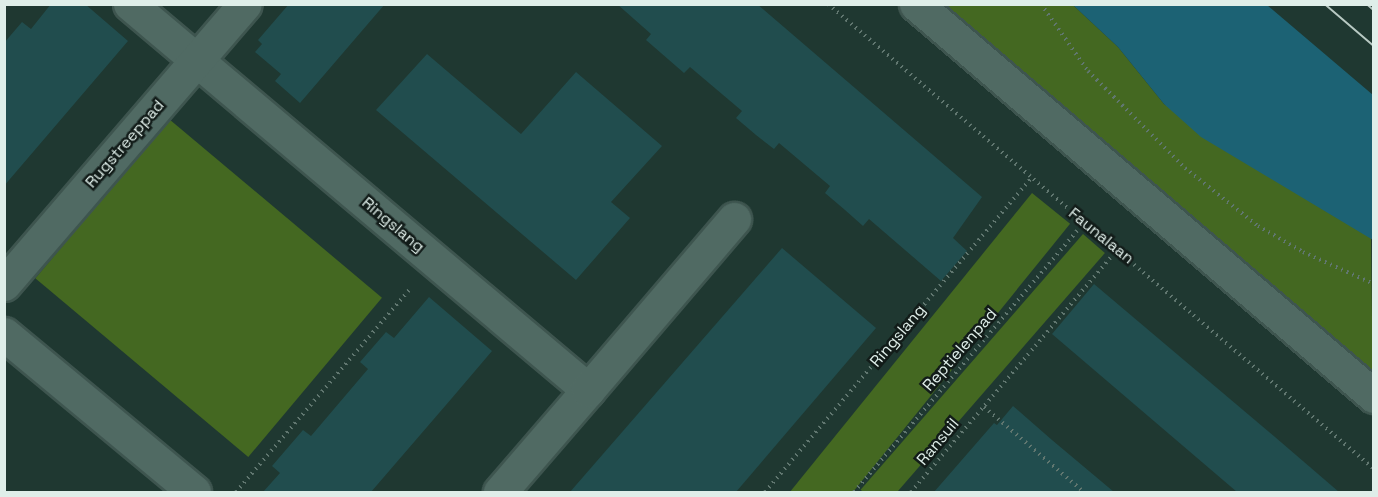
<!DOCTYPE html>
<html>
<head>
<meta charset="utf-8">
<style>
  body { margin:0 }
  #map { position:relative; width:1378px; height:497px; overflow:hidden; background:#1f3831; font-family:"Space Grotesk",sans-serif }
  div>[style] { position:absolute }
  .green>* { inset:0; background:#446821; transform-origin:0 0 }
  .water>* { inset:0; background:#1c6274 }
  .building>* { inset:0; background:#214d4e }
  .path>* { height:4px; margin-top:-2px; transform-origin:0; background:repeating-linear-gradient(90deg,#617770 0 1.5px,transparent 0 6px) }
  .roads { filter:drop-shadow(2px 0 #3e554f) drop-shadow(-2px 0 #3e554f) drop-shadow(0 2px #3e554f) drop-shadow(0 -2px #3e554f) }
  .minor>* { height:33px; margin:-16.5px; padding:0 16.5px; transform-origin:16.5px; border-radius:16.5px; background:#506a63 }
  .tram>* { height:1.5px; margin:-0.75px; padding:0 0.75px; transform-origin:0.75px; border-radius:0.75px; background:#b8c9c3 }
  span { translate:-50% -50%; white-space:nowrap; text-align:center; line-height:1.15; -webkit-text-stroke:5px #121c19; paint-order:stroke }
  .street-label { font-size:16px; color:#dfeee9 }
  .frame { position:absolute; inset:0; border:6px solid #dfeee9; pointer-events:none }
</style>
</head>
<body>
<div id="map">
  <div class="green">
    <div style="clip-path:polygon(914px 5px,1073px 5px,1118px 47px,1164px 104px,1371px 237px,1373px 398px)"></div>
    <div style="left:169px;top:119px;width:278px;height:208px;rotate:40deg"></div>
    <div style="left:1032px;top:193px;width:49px;height:393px;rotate:39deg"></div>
    <div style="left:1083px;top:234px;width:29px;height:339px;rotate:41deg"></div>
  </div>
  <div class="water">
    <div style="clip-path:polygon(1073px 5px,1267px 5px,1373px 95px,1373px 240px,1201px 137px,1164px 104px,1118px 47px)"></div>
  </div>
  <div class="building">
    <div style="clip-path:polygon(51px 4px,85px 4px,128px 41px,4px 186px,4px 43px,22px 22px,31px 29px)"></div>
    <div style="clip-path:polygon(289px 4px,385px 4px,300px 103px,275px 81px,281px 74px,255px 52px,262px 44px,258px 40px)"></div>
    <div style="clip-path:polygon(617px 4px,757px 4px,982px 197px,953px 238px,967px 251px,941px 281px,869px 219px,863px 226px,845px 210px,825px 193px,830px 186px,779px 143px,774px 149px,756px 135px,736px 118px,742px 111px,690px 67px,684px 73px,646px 40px,651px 34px)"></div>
    <div style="clip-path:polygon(427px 54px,521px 134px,576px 72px,662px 146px,611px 202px,630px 218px,576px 280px,376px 110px)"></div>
    <div style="clip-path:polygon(782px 248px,876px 328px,736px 492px,570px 492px)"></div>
    <div style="clip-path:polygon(1094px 284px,1275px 437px,1339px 492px,1237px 492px,1052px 334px)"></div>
    <div style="clip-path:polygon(429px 297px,492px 351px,452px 398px,371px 492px,263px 492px,280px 473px,272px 466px,303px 430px,311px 436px,368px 369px,360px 362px,386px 332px,394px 338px)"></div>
    <div style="clip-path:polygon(1013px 406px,1052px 440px,1114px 492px,934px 492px,994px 423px,997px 425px)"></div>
  </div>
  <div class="path">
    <div style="left:828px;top:4px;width:717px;rotate:40.42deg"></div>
    <div style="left:1041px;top:4px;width:82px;rotate:55deg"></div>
    <div style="left:1088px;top:71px;width:137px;rotate:45deg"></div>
    <div style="left:1185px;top:168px;width:93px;rotate:38.5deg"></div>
    <div style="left:1258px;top:226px;width:52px;rotate:30deg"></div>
    <div style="left:1303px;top:252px;width:78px;rotate:24.3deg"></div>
    <div style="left:984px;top:407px;width:131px;rotate:40.4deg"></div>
    <div style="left:236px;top:492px;width:266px;rotate:-49.4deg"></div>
    <div style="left:765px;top:492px;width:410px;rotate:-49.7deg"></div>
    <div style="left:854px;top:492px;width:355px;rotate:-49.5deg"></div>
    <div style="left:911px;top:492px;width:319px;rotate:-49.6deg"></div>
  </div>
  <div class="roads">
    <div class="minor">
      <div style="left:130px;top:4px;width:599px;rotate:40.12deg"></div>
      <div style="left:588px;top:390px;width:135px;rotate:130.8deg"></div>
      <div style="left:916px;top:4px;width:603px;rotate:40.56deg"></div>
      <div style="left:4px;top:284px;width:369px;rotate:-49.3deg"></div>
      <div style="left:4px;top:334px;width:247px;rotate:39.7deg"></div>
      <div style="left:588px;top:390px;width:225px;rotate:-49.5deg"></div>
    </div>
  </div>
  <div class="tram">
    <div style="left:1325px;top:4px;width:65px;rotate:40.6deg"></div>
    <div style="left:1367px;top:4px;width:9px;rotate:41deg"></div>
  </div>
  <div class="street-label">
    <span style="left:125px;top:144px;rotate:-49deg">Rugstreeppad</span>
    <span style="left:393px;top:225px;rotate:40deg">Ringslang</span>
    <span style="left:1101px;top:236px;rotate:39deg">Faunalaan</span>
    <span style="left:898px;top:336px;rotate:-50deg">Ringslang</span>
    <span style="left:960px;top:350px;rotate:-49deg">Reptielenpad</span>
    <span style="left:938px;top:442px;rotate:-50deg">Ransuil</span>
  </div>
  <div class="frame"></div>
</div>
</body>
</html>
